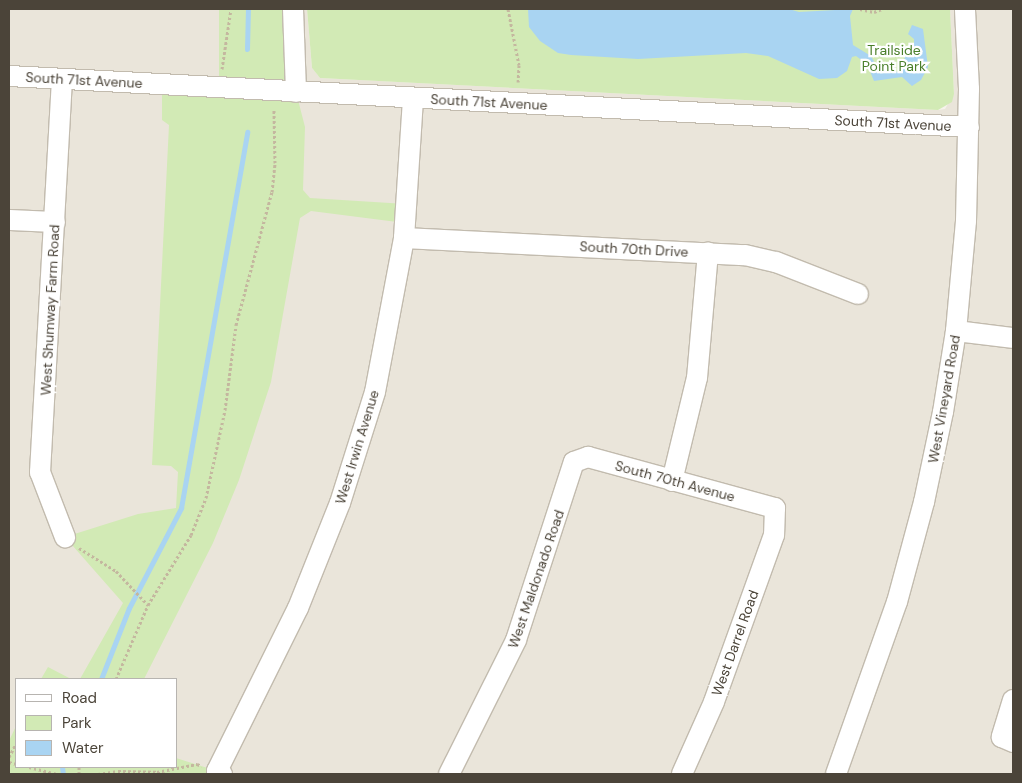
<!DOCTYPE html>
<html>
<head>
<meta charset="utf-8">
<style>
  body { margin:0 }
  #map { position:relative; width:1022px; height:783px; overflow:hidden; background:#f6f3ec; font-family:"DM Sans",sans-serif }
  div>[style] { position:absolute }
  .residential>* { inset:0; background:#eae5da }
  .green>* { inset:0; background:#d2eab5 }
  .water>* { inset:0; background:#a9d4f2 }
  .stream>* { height:5px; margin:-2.5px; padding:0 2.5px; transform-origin:2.5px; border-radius:2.5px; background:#a9d4f2 }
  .path>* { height:3px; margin-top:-1.5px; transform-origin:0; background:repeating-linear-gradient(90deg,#c4b79f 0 2.5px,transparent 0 5px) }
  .roads { filter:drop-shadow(1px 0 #c2bbae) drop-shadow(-1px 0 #c2bbae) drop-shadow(0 1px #c2bbae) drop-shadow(0 -1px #c2bbae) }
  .minor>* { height:20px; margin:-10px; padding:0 10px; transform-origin:10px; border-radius:10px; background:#fff }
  span { translate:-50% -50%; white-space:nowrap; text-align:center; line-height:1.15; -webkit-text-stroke:4.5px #fff; paint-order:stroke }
  .park-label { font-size:14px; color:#4a7f2a }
  .street-label { font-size:14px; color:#4b4439 }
  .frame { position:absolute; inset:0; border:10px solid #4b4439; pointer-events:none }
  .legend { position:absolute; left:15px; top:678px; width:162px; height:90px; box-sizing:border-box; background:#fff; border:1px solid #b7b4b0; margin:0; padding:6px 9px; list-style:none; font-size:15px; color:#4b4439 }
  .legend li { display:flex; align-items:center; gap:10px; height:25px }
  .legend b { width:25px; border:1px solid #b7b4b0 }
</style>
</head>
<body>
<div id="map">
  <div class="residential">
    <div style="clip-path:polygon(evenodd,9px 9px,307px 9px,312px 68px,320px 78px,938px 110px,945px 109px,954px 94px,950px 9px,1013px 9px,1013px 774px,9px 774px,9px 9px,16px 679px,176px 679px,176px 767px,16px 767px,16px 679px)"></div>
  </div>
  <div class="green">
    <div style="clip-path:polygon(219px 9px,293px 9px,296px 92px,305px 127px,303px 190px,310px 198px,406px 204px,405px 223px,311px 211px,300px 218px,271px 382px,239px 480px,213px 543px,144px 679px,80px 679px,123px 603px,65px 537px,138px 514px,176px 508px,178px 472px,171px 466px,152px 465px,169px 125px,162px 120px,162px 84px,219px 87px)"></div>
    <div style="clip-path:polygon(307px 9px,950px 9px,954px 94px,952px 102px,938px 110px,320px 78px,312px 68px)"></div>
    <div style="clip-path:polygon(48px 667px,71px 679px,41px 679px)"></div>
    <div style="clip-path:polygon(16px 726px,16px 767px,176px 767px,176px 758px,217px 771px,207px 774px,9px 774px,9px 741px)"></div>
  </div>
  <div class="water">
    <div style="clip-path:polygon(528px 9px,789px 9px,799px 12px,853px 9px,850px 16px,853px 45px,871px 56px,879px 71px,902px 72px,905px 56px,914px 46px,914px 39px,908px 34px,912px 25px,923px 29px,928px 67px,921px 80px,912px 86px,902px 77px,874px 81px,867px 64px,856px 56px,852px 57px,847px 71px,837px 78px,819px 79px,768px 56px,746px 53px,638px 59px,571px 55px,558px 53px,540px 41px,529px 27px)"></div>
  </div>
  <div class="stream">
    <div style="left:247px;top:49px;width:40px;rotate:-88.6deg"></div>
    <div style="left:101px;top:679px;width:76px;rotate:-68.5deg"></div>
    <div style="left:129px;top:608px;width:113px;rotate:-62.5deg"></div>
    <div style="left:181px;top:508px;width:382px;rotate:-80deg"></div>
    <div style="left:62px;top:767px;width:7px;rotate:82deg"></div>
  </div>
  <div class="path">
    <div style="left:508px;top:9px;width:57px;rotate:78.9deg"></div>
    <div style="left:519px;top:65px;width:17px;rotate:93deg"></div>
    <div style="left:860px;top:9px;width:14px;rotate:12deg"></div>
    <div style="left:874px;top:12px;width:9px;rotate:-21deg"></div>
    <div style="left:222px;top:69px;width:61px;rotate:-81.5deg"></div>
    <div style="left:79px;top:548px;width:44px;rotate:31.9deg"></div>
    <div style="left:116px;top:571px;width:47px;rotate:46.7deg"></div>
    <div style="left:116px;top:679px;width:81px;rotate:-66.6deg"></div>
    <div style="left:148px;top:605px;width:82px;rotate:-58.4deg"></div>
    <div style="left:191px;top:535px;width:40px;rotate:-68deg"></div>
    <div style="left:206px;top:498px;width:90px;rotate:-77.8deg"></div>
    <div style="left:225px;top:410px;width:86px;rotate:-82.6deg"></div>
    <div style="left:236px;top:325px;width:138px;rotate:-74.9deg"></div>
    <div style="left:272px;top:192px;width:29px;rotate:-84deg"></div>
    <div style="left:275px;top:163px;width:53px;rotate:-91.1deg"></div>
    <div style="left:9px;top:757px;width:15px;rotate:-62deg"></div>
    <div style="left:9px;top:762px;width:7px;rotate:16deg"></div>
    <div style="left:29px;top:767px;width:29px;rotate:14deg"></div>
    <div style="left:79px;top:767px;width:7px;rotate:90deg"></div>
    <div style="left:98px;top:774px;width:20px;rotate:-9deg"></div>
    <div style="left:118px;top:771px;width:39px;rotate:1deg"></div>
    <div style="left:157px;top:772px;width:41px;rotate:-11.3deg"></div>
    <div style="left:197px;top:764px;width:5px;rotate:22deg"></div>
  </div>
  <div class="roads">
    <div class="minor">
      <div style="left:293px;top:9px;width:83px;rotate:87.9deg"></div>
      <div style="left:9px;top:76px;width:961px;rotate:3.04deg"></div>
      <div style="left:62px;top:79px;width:394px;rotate:93.2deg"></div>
      <div style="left:40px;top:472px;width:70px;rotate:69deg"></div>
      <div style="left:9px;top:220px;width:46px;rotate:2.5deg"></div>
      <div style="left:404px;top:238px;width:341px;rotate:2.9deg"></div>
      <div style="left:745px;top:255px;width:32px;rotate:13deg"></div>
      <div style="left:776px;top:262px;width:88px;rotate:21.3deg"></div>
      <div style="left:956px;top:331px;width:57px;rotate:7deg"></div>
      <div style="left:672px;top:481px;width:106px;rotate:-76.4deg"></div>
      <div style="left:697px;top:378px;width:126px;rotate:-85deg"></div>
      <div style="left:1013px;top:700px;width:39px;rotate:107deg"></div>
      <div style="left:1002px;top:737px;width:12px;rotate:24deg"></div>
      <div style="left:222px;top:774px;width:6px;rotate:-149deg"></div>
      <div style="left:217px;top:771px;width:182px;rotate:-63.6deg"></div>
      <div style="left:298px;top:608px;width:113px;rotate:-68.2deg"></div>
      <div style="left:340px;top:503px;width:116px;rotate:-72.5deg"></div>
      <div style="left:375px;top:392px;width:157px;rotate:-79.3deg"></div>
      <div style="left:404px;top:238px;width:140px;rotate:-86.3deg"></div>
      <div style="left:449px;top:774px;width:150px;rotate:-63.4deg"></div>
      <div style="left:516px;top:640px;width:187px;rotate:-72deg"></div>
      <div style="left:574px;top:462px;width:15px;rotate:-20deg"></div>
      <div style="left:588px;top:457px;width:194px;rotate:15.3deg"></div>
      <div style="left:775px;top:508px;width:27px;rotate:92deg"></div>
      <div style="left:774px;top:535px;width:177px;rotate:109.8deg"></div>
      <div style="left:714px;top:702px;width:79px;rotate:114deg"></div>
      <div style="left:836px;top:774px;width:182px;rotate:-70.5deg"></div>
      <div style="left:897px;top:602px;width:104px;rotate:-74.9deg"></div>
      <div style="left:924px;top:502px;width:92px;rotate:-78.1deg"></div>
      <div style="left:943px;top:412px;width:82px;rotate:-80.9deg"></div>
      <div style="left:956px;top:331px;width:110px;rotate:-84.8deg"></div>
      <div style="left:966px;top:221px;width:132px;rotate:-88.7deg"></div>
      <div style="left:969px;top:89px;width:80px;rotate:-92.9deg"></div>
    </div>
  </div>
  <div class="park-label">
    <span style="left:894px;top:58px">Trailside<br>Point Park</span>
  </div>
  <div class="street-label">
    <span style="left:84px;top:80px;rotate:3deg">South 71st Avenue</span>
    <span style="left:489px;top:102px;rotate:3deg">South 71st Avenue</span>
    <span style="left:893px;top:123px;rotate:3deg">South 71st Avenue</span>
    <span style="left:634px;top:249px;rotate:3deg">South 70th Drive</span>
    <span style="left:50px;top:310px;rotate:-87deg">West Shumway Farm Road</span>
    <span style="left:944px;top:399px;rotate:-80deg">West Vineyard Road</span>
    <span style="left:357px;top:447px;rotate:-73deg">West Irwin Avenue</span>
    <span style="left:675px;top:481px;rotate:15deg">South 70th Avenue</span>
    <span style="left:536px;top:579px;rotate:-71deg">West Maldonado Road</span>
    <span style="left:735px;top:643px;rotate:-70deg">West Darrel Road</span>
  </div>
  <div class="frame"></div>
  <ul class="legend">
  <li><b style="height:6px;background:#fff"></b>Road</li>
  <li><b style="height:14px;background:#d2eab5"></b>Park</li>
  <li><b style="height:14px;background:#a9d4f2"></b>Water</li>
  </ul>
</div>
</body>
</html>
